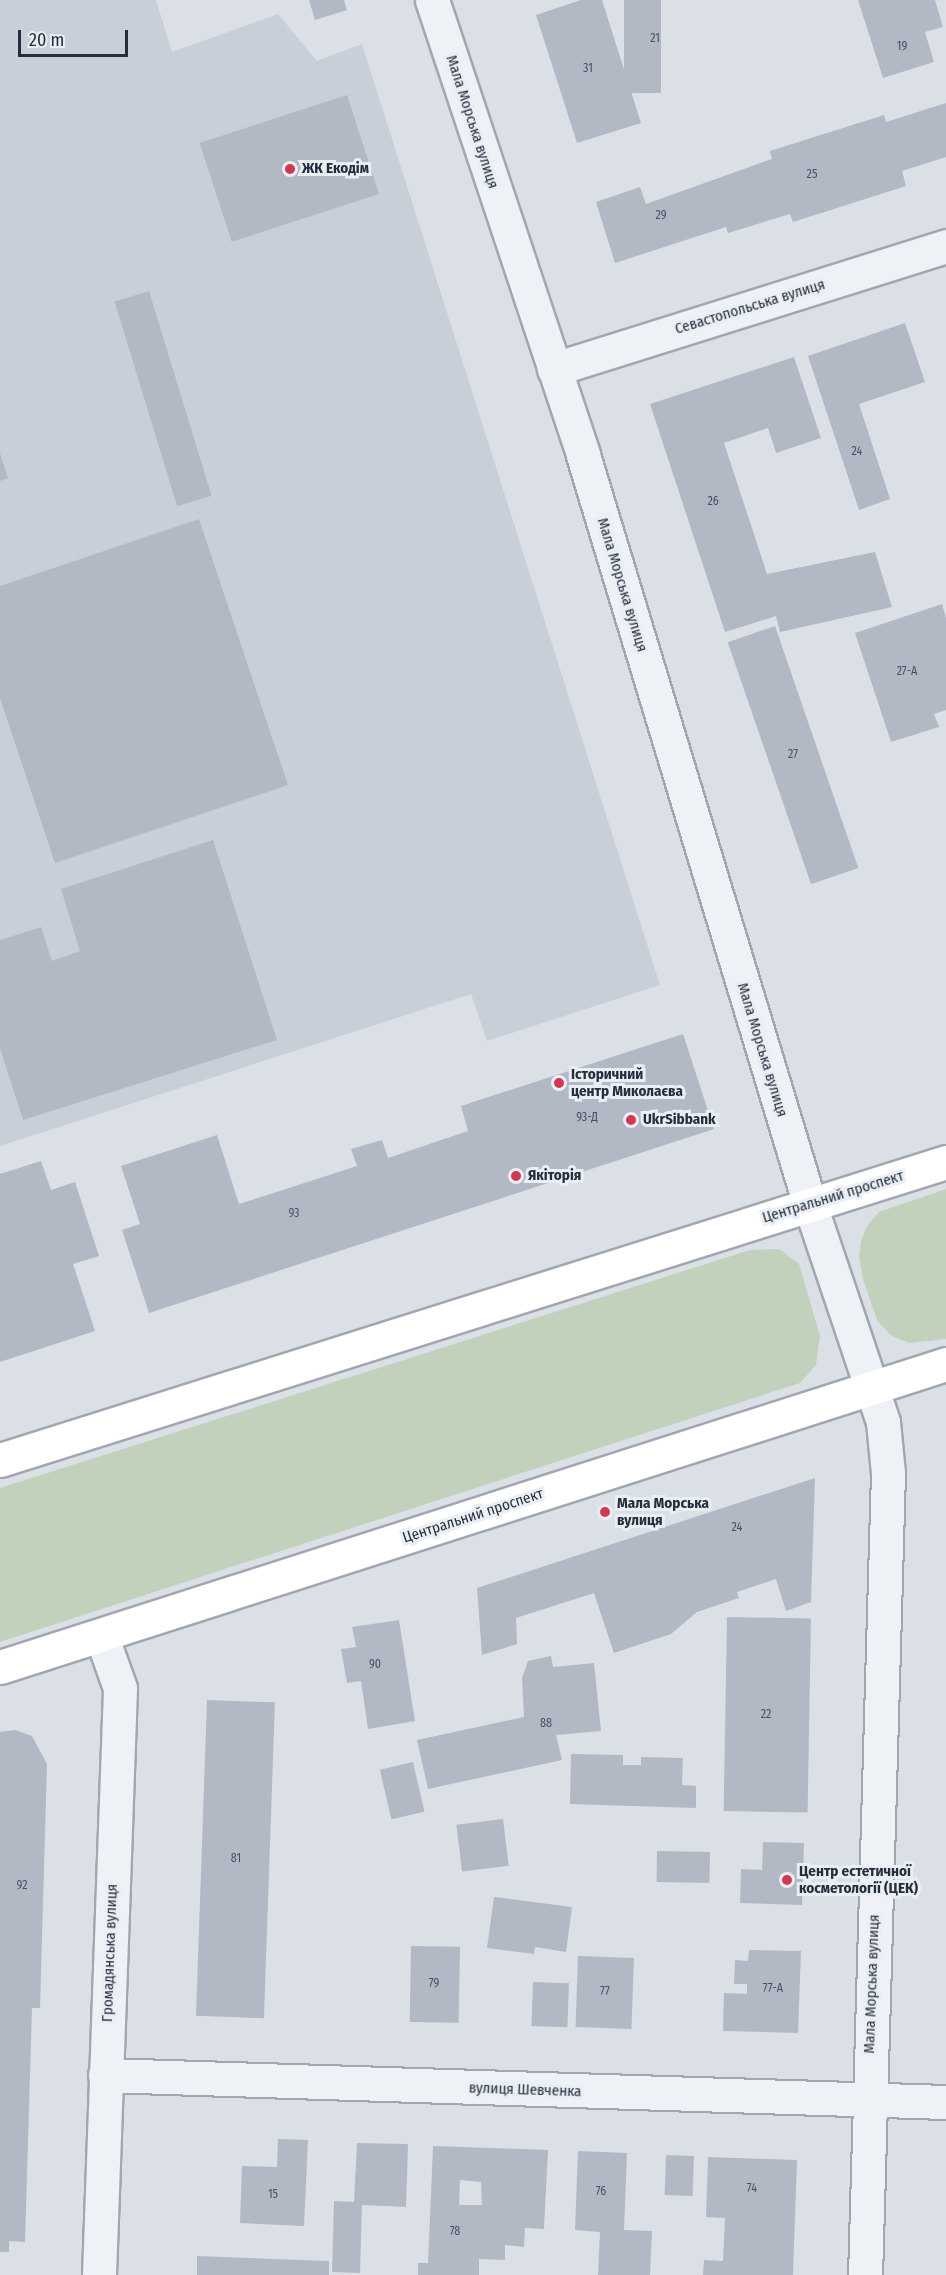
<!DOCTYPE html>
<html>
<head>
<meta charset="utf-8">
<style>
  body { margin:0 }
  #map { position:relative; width:946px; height:2275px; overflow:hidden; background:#dbe0e7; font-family:"Fira Sans Condensed",sans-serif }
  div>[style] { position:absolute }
  .built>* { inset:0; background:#c9cfd9 }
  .green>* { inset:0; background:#c2d1bc }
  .building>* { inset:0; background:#b2b9c4; transform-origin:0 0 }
  .roads { filter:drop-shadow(2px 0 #a1a7b1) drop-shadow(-2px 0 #a1a7b1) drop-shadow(0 2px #a1a7b1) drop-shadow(0 -2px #a1a7b1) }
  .minor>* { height:33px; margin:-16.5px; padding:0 16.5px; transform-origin:16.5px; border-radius:16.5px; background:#eef1f5 }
  .secondary>* { height:33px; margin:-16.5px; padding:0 16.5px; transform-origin:16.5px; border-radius:16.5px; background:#fff }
  .dots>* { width:16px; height:16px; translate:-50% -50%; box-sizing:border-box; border:3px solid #eaeff4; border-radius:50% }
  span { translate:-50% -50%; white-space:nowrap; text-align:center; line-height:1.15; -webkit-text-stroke:6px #eaeff4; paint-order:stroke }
  .number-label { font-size:12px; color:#48515f }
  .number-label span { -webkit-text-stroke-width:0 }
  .street-label { font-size:15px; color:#252e3d }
  .poi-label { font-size:15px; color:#252e3d; font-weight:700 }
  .left { translate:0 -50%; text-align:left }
  .scale { position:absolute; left:18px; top:30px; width:110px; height:27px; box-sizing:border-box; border:3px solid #252e3d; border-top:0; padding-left:8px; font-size:18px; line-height:21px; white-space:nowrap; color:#252e3d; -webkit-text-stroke:4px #eaeff4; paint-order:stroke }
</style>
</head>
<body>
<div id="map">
  <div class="built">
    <div style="clip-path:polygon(0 0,156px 0,172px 52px,278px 14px,317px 61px,362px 44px,660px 985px,487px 1041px,471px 994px,0 1146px)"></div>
  </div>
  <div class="green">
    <div style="clip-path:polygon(946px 1189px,946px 1339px,909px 1343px,890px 1335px,877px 1320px,863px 1279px,859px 1257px,861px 1241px,867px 1226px,879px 1212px)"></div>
    <div style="clip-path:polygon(779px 1249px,799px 1264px,820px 1336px,816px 1365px,800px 1383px,0 1642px,0 1488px,750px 1250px)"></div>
  </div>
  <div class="building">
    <div style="clip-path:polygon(309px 0,344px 0,347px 10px,315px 20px)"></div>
    <div style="clip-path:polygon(581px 0,602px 0,641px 123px,577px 143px,536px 15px)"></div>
    <div style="left:624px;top:0;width:37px;height:93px"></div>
    <div style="clip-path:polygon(858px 0,935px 0,943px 27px,925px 32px,934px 62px,883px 78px)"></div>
    <div style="left:347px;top:95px;width:104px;height:155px;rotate:72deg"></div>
    <div style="clip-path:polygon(946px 103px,946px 157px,902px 171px,906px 186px,793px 222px,790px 214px,728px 233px,726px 227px,615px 263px,596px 202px,640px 187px,646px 204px,772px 159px,770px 151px,884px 115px,886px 122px)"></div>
    <div style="left:149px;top:291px;width:214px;height:36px;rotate:73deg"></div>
    <div style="clip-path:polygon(905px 323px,925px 382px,859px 404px,890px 499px,859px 510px,808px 356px)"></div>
    <div style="clip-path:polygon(794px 357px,821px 438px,776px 453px,768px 428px,724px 443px,767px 574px,875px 552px,892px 607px,780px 632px,776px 616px,725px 632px,650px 404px)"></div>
    <div style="clip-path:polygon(0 453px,8px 478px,0 481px)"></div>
    <div style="clip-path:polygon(199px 519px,288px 785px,55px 863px,0 698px,0 586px)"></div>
    <div style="clip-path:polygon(942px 604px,946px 618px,946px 710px,934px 714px,939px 727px,891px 742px,855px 633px)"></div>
    <div style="left:775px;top:626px;width:256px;height:50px;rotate:71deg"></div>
    <div style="clip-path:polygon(213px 840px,277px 1040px,23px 1120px,0 1048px,0 940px,41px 927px,52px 961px,80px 951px,61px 889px)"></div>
    <div style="clip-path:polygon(683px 1034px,714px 1129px,149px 1313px,122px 1230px,140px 1224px,121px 1166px,217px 1135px,239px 1204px,357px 1166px,351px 1149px,382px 1140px,388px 1158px,468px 1131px,461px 1106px)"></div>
    <div style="clip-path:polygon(41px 1161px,51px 1190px,75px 1182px,99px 1256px,73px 1264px,95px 1331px,0 1362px,0 1174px)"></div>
    <div style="clip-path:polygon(815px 1478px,811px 1602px,786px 1611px,776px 1579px,737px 1592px,739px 1598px,697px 1612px,671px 1634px,614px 1653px,594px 1593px,516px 1618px,517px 1644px,482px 1655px,477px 1588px)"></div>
    <div style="left:727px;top:1617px;width:84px;height:194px;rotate:1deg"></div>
    <div style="clip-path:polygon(399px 1620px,415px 1721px,368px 1729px,361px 1681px,347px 1683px,341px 1649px,356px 1647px,352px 1627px)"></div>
    <div style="clip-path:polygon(551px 1656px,553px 1667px,594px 1663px,601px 1731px,556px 1735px,562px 1760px,428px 1789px,417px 1740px,524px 1717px,522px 1678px,528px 1661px)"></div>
    <div style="left:207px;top:1700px;width:68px;height:316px;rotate:2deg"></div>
    <div style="clip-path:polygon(15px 1730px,32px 1736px,47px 1764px,40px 2008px,32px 2008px,25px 2242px,9px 2241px,9px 2252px,0 2252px,0 1732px)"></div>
    <div style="clip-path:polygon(571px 1754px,623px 1755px,623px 1765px,641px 1765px,641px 1757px,683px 1758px,682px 1785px,696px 1786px,696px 1808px,570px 1804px)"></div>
    <div style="left:413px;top:1762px;width:51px;height:34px;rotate:77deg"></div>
    <div style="left:503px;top:1819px;width:47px;height:47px;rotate:83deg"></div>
    <div style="clip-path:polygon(763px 1842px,804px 1843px,802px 1905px,740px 1903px,741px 1869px,762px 1870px)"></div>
    <div style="left:657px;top:1851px;width:53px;height:31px;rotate:1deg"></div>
    <div style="clip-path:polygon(494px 1897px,572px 1907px,566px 1952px,535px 1947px,534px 1954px,487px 1948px)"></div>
    <div style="left:411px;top:1946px;width:49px;height:76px;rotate:1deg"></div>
    <div style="clip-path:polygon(749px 1950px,801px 1951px,798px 2033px,723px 2031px,724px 1993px,747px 1994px,747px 1984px,734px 1984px,735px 1960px,748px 1961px)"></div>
    <div style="left:578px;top:1956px;width:56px;height:71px;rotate:2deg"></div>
    <div style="left:533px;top:1982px;width:36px;height:44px;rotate:2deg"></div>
    <div style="clip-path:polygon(278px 2139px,308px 2140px,304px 2226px,240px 2223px,242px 2166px,277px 2167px)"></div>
    <div style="clip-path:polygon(357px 2143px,408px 2144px,406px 2207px,362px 2205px,360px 2273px,332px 2272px,334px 2201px,354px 2202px)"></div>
    <div style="clip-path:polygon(evenodd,433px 2146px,548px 2150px,544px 2229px,525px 2228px,524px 2247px,505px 2245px,505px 2260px,479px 2259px,479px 2275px,418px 2275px,418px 2263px,428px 2263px,433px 2146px,460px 2180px,481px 2182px,482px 2205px,459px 2205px,460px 2180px)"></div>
    <div style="clip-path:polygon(578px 2151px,627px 2153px,624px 2230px,652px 2231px,650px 2275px,598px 2275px,600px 2232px,575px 2230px)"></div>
    <div style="left:666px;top:2155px;width:28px;height:40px;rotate:2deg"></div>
    <div style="clip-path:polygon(708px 2157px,797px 2160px,793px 2275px,703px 2275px,704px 2260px,723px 2261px,725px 2218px,706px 2217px)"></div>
    <div style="clip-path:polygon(197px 2256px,329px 2261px,329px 2275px,197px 2275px)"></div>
  </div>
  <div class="roads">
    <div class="minor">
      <div style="left:432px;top:0;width:479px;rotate:71.6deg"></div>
      <div style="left:583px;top:455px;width:784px;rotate:73.16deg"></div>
      <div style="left:810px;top:1205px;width:229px;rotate:71.4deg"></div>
      <div style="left:883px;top:1422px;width:51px;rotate:84.4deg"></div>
      <div style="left:888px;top:1473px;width:802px;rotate:91.64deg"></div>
      <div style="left:554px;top:369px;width:411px;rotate:-17.4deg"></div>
      <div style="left:105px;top:2075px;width:841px;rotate:1.84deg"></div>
      <div style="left:99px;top:2275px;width:587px;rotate:-87.95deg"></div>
      <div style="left:120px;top:1688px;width:56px;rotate:-109.7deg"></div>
    </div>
    <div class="secondary">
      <div style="left:0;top:1460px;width:992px;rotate:-17.48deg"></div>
      <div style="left:0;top:1667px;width:993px;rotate:-17.76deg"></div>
    </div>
  </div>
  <div class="dots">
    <div style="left:290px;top:169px;background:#d53752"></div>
    <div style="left:559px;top:1083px;background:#d53752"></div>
    <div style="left:631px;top:1120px;background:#d53752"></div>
    <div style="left:516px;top:1176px;background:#d53752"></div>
    <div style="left:605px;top:1512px;background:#d53752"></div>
    <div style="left:787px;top:1880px;background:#d53752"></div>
  </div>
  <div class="number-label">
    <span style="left:655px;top:39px">21</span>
    <span style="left:902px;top:47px">19</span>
    <span style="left:588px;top:69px">31</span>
    <span style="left:812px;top:175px">25</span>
    <span style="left:661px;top:216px">29</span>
    <span style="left:857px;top:452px">24</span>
    <span style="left:713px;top:502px">26</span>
    <span style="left:907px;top:672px">27-А</span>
    <span style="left:793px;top:755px">27</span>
    <span style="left:587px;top:1118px">93-Д</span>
    <span style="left:294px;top:1214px">93</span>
    <span style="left:737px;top:1528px">24</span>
    <span style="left:375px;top:1665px">90</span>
    <span style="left:766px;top:1715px">22</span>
    <span style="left:546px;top:1724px">88</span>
    <span style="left:236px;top:1859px">81</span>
    <span style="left:22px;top:1886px">92</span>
    <span style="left:434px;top:1984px">79</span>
    <span style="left:773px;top:1989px">77-А</span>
    <span style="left:605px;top:1992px">77</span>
    <span style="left:752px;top:2189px">74</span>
    <span style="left:601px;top:2192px">76</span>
    <span style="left:273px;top:2195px">15</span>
    <span style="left:455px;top:2232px">78</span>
  </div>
  <div class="street-label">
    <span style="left:472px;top:122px;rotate:72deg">Мала Морська вулиця</span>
    <span style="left:750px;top:307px;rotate:-17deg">Севастопольська вулиця</span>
    <span style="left:622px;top:585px;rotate:73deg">Мала Морська вулиця</span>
    <span style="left:762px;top:1050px;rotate:73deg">Мала Морська вулиця</span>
    <span style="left:833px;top:1197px;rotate:-17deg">Центральний проспект</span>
    <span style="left:473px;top:1516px;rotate:-18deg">Центральний проспект</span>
    <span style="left:110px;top:1953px;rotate:-88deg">Громадянська вулиця</span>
    <span style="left:872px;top:1984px;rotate:-88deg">Мала Морська вулиця</span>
    <span style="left:525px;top:2090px;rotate:2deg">вулиця Шевченка</span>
  </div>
  <div class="poi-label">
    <span class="left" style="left:302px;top:169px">ЖК Екодім</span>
    <span class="left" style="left:571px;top:1083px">Історичний<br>центр Миколаєва</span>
    <span class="left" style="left:643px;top:1120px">UkrSibbank</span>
    <span class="left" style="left:528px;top:1176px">Якіторія</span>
    <span class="left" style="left:617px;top:1512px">Мала Морська<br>вулиця</span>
    <span class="left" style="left:799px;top:1880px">Центр естетичної<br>косметології (ЦЕК)</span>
  </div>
  <div class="scale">20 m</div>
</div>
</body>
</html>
